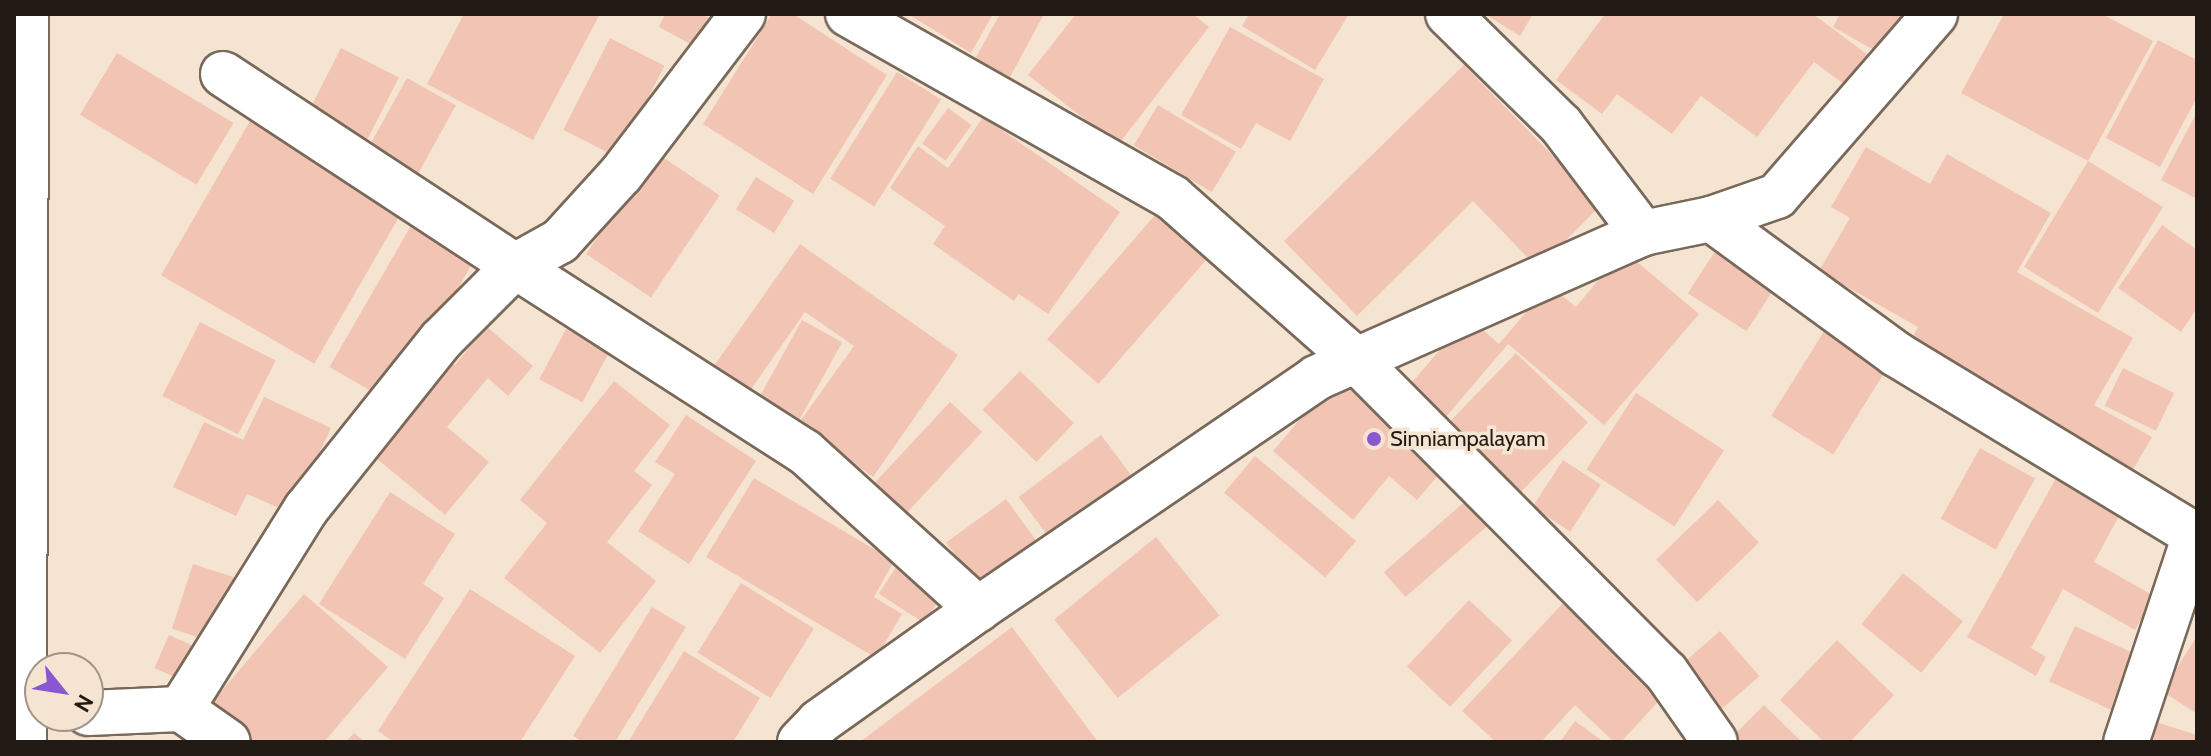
<!DOCTYPE html>
<html>
<head>
<meta charset="utf-8">
<style>
  body { margin:0 }
  #map { position:relative; width:2211px; height:756px; overflow:hidden; background:#f6e4d3; font-family:Cabin,sans-serif }
  div>[style] { position:absolute }
  .building>* { inset:0; background:#f2c4b3; transform-origin:0 0 }
  .roads { filter:drop-shadow(2px 0 #78695a) drop-shadow(-2px 0 #78695a) drop-shadow(0 2px #78695a) drop-shadow(0 -2px #78695a) }
  .minor>* { height:44px; margin:-22px; padding:0 22px; transform-origin:22px; border-radius:22px; background:#fff }
  .major>* { height:44px; margin:-22px; padding:0 22px; transform-origin:22px; border-radius:22px; background:#fff }
  .dots>* { width:22px; height:22px; translate:-50% -50%; box-sizing:border-box; border:4px solid #f6e4d3; border-radius:50% }
  span { translate:-50% -50%; white-space:nowrap; text-align:center; line-height:1.15; -webkit-text-stroke:7px #f6e4d3; paint-order:stroke }
  .poi-label { font-size:22px; color:#221b15 }
  .left { translate:0 -50%; text-align:left }
  .frame { position:absolute; inset:0; border:16px solid #221b15; pointer-events:none }
  .north { position:absolute; left:24px; top:652px; width:80px; height:80px; box-sizing:border-box; background:#f6e4d3; border:2px solid #a19487; border-radius:50%; rotate:120deg; font-size:22px; font-weight:700; line-height:32px; text-align:center; color:#221b15 }
  .north::after { content:''; display:block; margin:auto; width:28px; height:36px; background:#8957cf; clip-path:polygon(50% 0,100% 100%,50% 72%,0 100%) }
</style>
</head>
<body>
<div id="map">
  <div class="building">
    <div style="clip-path:polygon(464px 14px,600px 14px,533px 140px,427px 84px)"></div>
    <div style="clip-path:polygon(665px 14px,701px 14px,711px 19px,696px 47px,659px 27px)"></div>
    <div style="clip-path:polygon(772px 14px,793px 14px,887px 75px,813px 194px,703px 124px)"></div>
    <div style="clip-path:polygon(908px 14px,993px 14px,971px 53px)"></div>
    <div style="clip-path:polygon(1000px 14px,1044px 14px,1010px 77px,975px 59px)"></div>
    <div style="clip-path:polygon(1076px 14px,1193px 14px,1209px 27px,1118px 145px,1028px 75px)"></div>
    <div style="clip-path:polygon(1249px 14px,1349px 14px,1315px 70px,1242px 26px)"></div>
    <div style="clip-path:polygon(1485px 14px,1533px 14px,1520px 36px)"></div>
    <div style="clip-path:polygon(1605px 14px,1813px 14px,1876px 61px,1853px 91px,1814px 62px,1757px 137px,1701px 96px,1672px 134px,1617px 94px,1602px 114px,1556px 80px)"></div>
    <div style="clip-path:polygon(1840px 14px,1902px 14px,1879px 53px,1833px 27px)"></div>
    <div style="clip-path:polygon(2004px 14px,2102px 14px,2153px 41px,2088px 161px,2163px 207px,2098px 313px,2024px 267px,2088px 161px,1961px 93px)"></div>
    <div style="clip-path:polygon(1230px 27px,1324px 79px,1290px 141px,1256px 123px,1241px 149px,1181px 115px)"></div>
    <div style="left:610px;top:38px;width:61px;height:103px;rotate:27deg"></div>
    <div style="clip-path:polygon(2158px 40px,2197px 60px,2197px 97px,2160px 167px,2106px 138px)"></div>
    <div style="left:341px;top:48px;width:65px;height:77px;rotate:27deg"></div>
    <div style="left:117px;top:53px;width:136px;height:72px;rotate:31deg"></div>
    <div style="clip-path:polygon(1464px 65px,1601px 205px,1538px 268px,1473px 201px,1357px 316px,1284px 241px)"></div>
    <div style="left:897px;top:72px;width:52px;height:126px;rotate:32deg"></div>
    <div style="left:407px;top:78px;width:56px;height:83px;rotate:29deg"></div>
    <div style="left:1158px;top:105px;width:91px;height:47px;rotate:31deg"></div>
    <div style="left:948px;top:108px;width:29px;height:44px;rotate:36deg"></div>
    <div style="clip-path:polygon(2197px 112px,2197px 199px,2161px 180px)"></div>
    <div style="clip-path:polygon(983px 117px,1120px 212px,1048px 314px,1019px 294px,1014px 301px,933px 244px,945px 226px,890px 188px,918px 146px,948px 168px)"></div>
    <div style="left:250px;top:121px;width:177px;height:178px;rotate:30deg"></div>
    <div style="clip-path:polygon(1866px 147px,1930px 184px,1947px 154px,2051px 213px,2017px 272px,2133px 338px,2094px 405px,2152px 437px,2131px 473px,1909px 343px,1918px 327px,1819px 271px,1850px 218px,1831px 207px)"></div>
    <div style="left:655px;top:152px;width:78px;height:123px;rotate:34deg"></div>
    <div style="left:756px;top:177px;width:45px;height:38px;rotate:32deg"></div>
    <div style="left:1156px;top:214px;width:68px;height:166px;rotate:41deg"></div>
    <div style="left:412px;top:224px;width:72px;height:165px;rotate:30deg"></div>
    <div style="clip-path:polygon(2162px 225px,2197px 250px,2197px 308px,2181px 332px,2118px 288px)"></div>
    <div style="left:1721px;top:242px;width:70px;height:61px;rotate:33deg"></div>
    <div style="clip-path:polygon(800px 244px,958px 355px,873px 477px,798px 424px,854px 346px,805px 312px,747px 395px,711px 370px)"></div>
    <div style="clip-path:polygon(1623px 250px,1699px 314px,1604px 425px,1508px 344px,1445px 418px,1408px 387px,1468px 317px,1499px 344px,1549px 285px,1576px 307px)"></div>
    <div style="left:802px;top:320px;width:46px;height:93px;rotate:29deg"></div>
    <div style="left:200px;top:322px;width:85px;height:83px;rotate:27deg"></div>
    <div style="left:1828px;top:325px;width:73px;height:107px;rotate:32deg"></div>
    <div style="clip-path:polygon(486px 326px,533px 366px,508px 396px,488px 378px,447px 427px,489px 462px,445px 515px,365px 449px,443px 355px,455px 365px)"></div>
    <div style="left:566px;top:329px;width:49px;height:57px;rotate:28deg"></div>
    <div style="left:1516px;top:353px;width:100px;height:100px;rotate:44deg"></div>
    <div style="left:2123px;top:368px;width:57px;height:42px;rotate:26deg"></div>
    <div style="left:1020px;top:371px;width:75px;height:54px;rotate:44deg"></div>
    <div style="clip-path:polygon(1340px 372px,1448px 464px,1417px 500px,1389px 476px,1353px 520px,1273px 451px)"></div>
    <div style="clip-path:polygon(614px 381px,670px 425px,634px 471px,652px 485px,607px 542px,656px 581px,600px 653px,504px 578px,547px 523px,520px 500px)"></div>
    <div style="left:1636px;top:393px;width:105px;height:91px;rotate:33deg"></div>
    <div style="clip-path:polygon(264px 397px,331px 428px,291px 513px,247px 494px,236px 516px,173px 487px,204px 422px,243px 440px)"></div>
    <div style="left:950px;top:402px;width:44px;height:113px;rotate:43deg"></div>
    <div style="clip-path:polygon(686px 415px,756px 461px,689px 564px,638px 531px,675px 474px,655px 462px)"></div>
    <div style="left:1101px;top:435px;width:63px;height:103px;rotate:53deg"></div>
    <div style="left:1980px;top:448px;width:63px;height:81px;rotate:29deg"></div>
    <div style="left:1255px;top:456px;width:132px;height:48px;rotate:40deg"></div>
    <div style="left:1563px;top:460px;width:45px;height:56px;rotate:33deg"></div>
    <div style="clip-path:polygon(2059px 473px,2123px 509px,2094px 562px,2154px 596px,2135px 630px,2063px 589px,2031px 648px,2046px 657px,2036px 676px,1967px 637px)"></div>
    <div style="clip-path:polygon(754px 478px,894px 561px,874px 597px,902px 614px,876px 658px,706px 557px)"></div>
    <div style="clip-path:polygon(390px 492px,455px 534px,423px 584px,444px 598px,405px 659px,319px 604px)"></div>
    <div style="left:1469px;top:498px;width:33px;height:113px;rotate:49deg"></div>
    <div style="left:1006px;top:499px;width:60px;height:74px;rotate:54deg"></div>
    <div style="left:1718px;top:500px;width:59px;height:86px;rotate:46deg"></div>
    <div style="left:1156px;top:537px;width:101px;height:131px;rotate:51deg"></div>
    <div style="left:900px;top:561px;width:54px;height:39px;rotate:33deg"></div>
    <div style="left:193px;top:564px;width:43px;height:68px;rotate:18deg"></div>
    <div style="left:1903px;top:573px;width:77px;height:66px;rotate:39deg"></div>
    <div style="left:741px;top:583px;width:86px;height:82px;rotate:32deg"></div>
    <div style="clip-path:polygon(470px 589px,575px 656px,520px 742px,394px 742px,378px 731px)"></div>
    <div style="clip-path:polygon(304px 594px,388px 667px,324px 742px,248px 742px,208px 707px)"></div>
    <div style="left:1469px;top:600px;width:59px;height:91px;rotate:43deg"></div>
    <div style="clip-path:polygon(1565px 601px,1665px 694px,1621px 742px,1614px 742px,1575px 705px,1541px 742px,1496px 742px,1462px 711px)"></div>
    <div style="clip-path:polygon(652px 607px,686px 627px,615px 742px,583px 742px,573px 736px)"></div>
    <div style="left:2075px;top:626px;width:80px;height:61px;rotate:25deg"></div>
    <div style="clip-path:polygon(1012px 627px,1098px 742px,860px 742px)"></div>
    <div style="left:1720px;top:631px;width:60px;height:54px;rotate:49deg"></div>
    <div style="left:169px;top:635px;width:43px;height:36px;rotate:24deg"></div>
    <div style="clip-path:polygon(2197px 636px,2197px 714px,2162px 691px)"></div>
    <div style="clip-path:polygon(1837px 640px,1894px 695px,1850px 742px,1824px 742px,1780px 700px)"></div>
    <div style="clip-path:polygon(684px 651px,760px 698px,733px 742px,628px 742px)"></div>
    <div style="clip-path:polygon(1764px 705px,1802px 742px,1727px 742px)"></div>
    <div style="clip-path:polygon(1575px 721px,1604px 742px,1560px 742px)"></div>
    <div style="clip-path:polygon(2153px 721px,2197px 735px,2197px 742px,2147px 742px)"></div>
    <div style="clip-path:polygon(354px 733px,365px 742px,346px 742px)"></div>
  </div>
  <div class="roads">
    <div class="minor">
      <div style="left:743px;top:14px;width:201px;rotate:127.3deg"></div>
      <div style="left:621px;top:174px;width:91px;rotate:132.3deg"></div>
      <div style="left:560px;top:241px;width:51px;rotate:150.9deg"></div>
      <div style="left:515px;top:266px;width:345px;rotate:32.7deg"></div>
      <div style="left:805px;top:452px;width:234px;rotate:42.2deg"></div>
      <div style="left:848px;top:14px;width:373px;rotate:29.5deg"></div>
      <div style="left:1173px;top:198px;width:242px;rotate:41.5deg"></div>
      <div style="left:1354px;top:358px;width:443px;rotate:45.2deg"></div>
      <div style="left:1666px;top:672px;width:85px;rotate:55deg"></div>
      <div style="left:1448px;top:14px;width:158px;rotate:44.5deg"></div>
      <div style="left:1561px;top:125px;width:136px;rotate:52.8deg"></div>
      <div style="left:223px;top:74px;width:349px;rotate:33.3deg"></div>
      <div style="left:515px;top:266px;width:105px;rotate:135deg"></div>
      <div style="left:441px;top:340px;width:216px;rotate:128.6deg"></div>
      <div style="left:306px;top:509px;width:236px;rotate:122deg"></div>
      <div style="left:181px;top:709px;width:57px;rotate:35.1deg"></div>
      <div style="left:1711px;top:219px;width:229px;rotate:36.1deg"></div>
      <div style="left:1896px;top:354px;width:350px;rotate:31.2deg"></div>
      <div style="left:2195px;top:535px;width:218px;rotate:108.4deg"></div>
      <div style="left:88px;top:713px;width:93px;rotate:-2.5deg"></div>
      <div style="left:800px;top:742px;width:28px;rotate:-46deg"></div>
      <div style="left:819px;top:722px;width:195px;rotate:-35.4deg"></div>
      <div style="left:978px;top:609px;width:409px;rotate:-34.3deg"></div>
      <div style="left:1316px;top:378px;width:358px;rotate:-23.9deg"></div>
      <div style="left:1643px;top:233px;width:69px;rotate:-11.6deg"></div>
      <div style="left:1711px;top:219px;width:70px;rotate:-19.2deg"></div>
      <div style="left:1777px;top:196px;width:241px;rotate:-49deg"></div>
    </div>
    <div class="major">
      <div style="left:24px;top:742px;width:728px;rotate:-89.84deg"></div>
    </div>
  </div>
  <div class="dots">
    <div style="left:1374px;top:439px;background:#8957cf"></div>
  </div>
  <div class="poi-label">
    <span class="left" style="left:1390px;top:439px">Sinniampalayam</span>
  </div>
  <div class="frame"></div>
  <div class="north">N</div>
</div>
</body>
</html>
